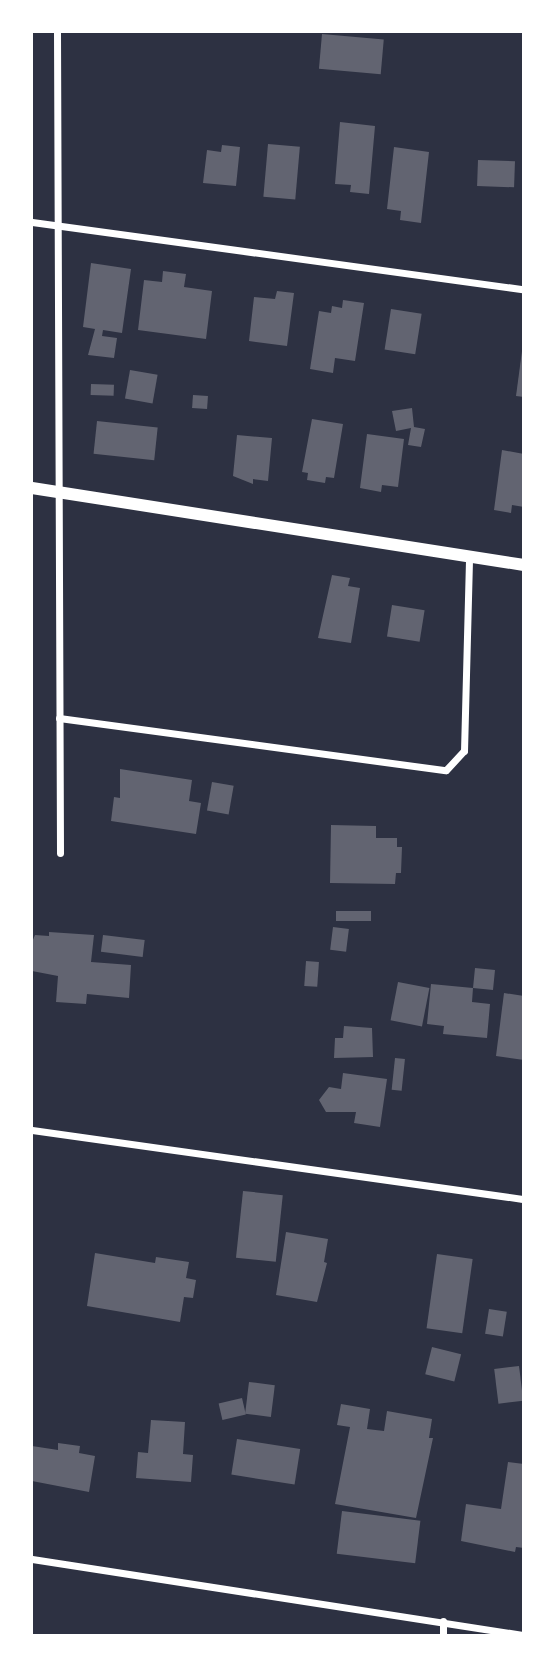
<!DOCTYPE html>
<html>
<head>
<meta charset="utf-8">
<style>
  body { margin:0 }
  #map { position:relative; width:555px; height:1667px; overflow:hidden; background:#2d3142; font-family:Manrope,sans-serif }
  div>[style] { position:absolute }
  .building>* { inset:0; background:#626471; transform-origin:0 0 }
  .minor>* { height:7px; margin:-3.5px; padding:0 3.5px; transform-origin:3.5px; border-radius:3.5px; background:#fff }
  .tertiary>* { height:12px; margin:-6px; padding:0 6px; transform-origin:6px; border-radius:6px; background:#fff }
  span { translate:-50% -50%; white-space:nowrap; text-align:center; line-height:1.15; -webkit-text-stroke:5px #fff; paint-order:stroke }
  .frame { position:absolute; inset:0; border:33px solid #fff; pointer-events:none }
</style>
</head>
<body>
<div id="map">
  <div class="building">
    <div style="left:322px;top:34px;width:62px;height:35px;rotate:5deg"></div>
    <div style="clip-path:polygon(340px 122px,375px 126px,369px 194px,350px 192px,351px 185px,335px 184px)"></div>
    <div style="left:268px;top:144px;width:32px;height:53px;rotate:5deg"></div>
    <div style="clip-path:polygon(222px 145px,240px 147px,236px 186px,203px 183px,207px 150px,221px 152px)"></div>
    <div style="clip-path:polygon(394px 147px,429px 152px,421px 223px,400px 220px,401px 211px,387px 209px)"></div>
    <div style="left:478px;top:160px;width:37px;height:26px;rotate:2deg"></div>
    <div style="clip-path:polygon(91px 263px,131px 269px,122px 333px,103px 330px,102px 336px,117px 338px,114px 358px,88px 355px,95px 329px,83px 327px)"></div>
    <div style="clip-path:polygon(163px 271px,186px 274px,184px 287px,212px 291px,206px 339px,138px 330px,144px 280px,162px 282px)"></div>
    <div style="clip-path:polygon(277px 291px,294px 293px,287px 346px,249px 341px,254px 297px,275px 299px)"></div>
    <div style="clip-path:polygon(343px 300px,364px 303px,355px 361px,335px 358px,333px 373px,310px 369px,319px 311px,331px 313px,332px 306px,342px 308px)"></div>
    <div style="left:391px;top:309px;width:31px;height:41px;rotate:9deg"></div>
    <div style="clip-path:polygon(522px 351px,524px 351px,524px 397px,516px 396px)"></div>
    <div style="left:130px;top:370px;width:28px;height:29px;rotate:10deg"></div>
    <div style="left:91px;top:384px;width:23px;height:11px;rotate:2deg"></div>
    <div style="left:193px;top:395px;width:15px;height:13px;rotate:4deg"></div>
    <div style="clip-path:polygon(412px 408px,414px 427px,425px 429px,421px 447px,408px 445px,411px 428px,396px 431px,392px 411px)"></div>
    <div style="clip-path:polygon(312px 419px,343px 424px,334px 478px,326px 477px,325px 483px,307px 480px,308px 473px,302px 472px)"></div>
    <div style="left:97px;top:421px;width:61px;height:33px;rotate:6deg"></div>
    <div style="clip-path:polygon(367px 434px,404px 439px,398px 487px,382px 485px,381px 492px,360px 488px)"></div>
    <div style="clip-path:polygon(237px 435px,272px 438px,268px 481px,253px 479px,253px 484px,233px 476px)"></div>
    <div style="clip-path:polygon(502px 450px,524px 454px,524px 507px,512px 505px,511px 513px,494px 510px)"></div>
    <div style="clip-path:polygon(332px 575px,350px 578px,348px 586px,360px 588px,351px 643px,318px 638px)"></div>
    <div style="left:392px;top:605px;width:33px;height:32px;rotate:9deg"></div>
    <div style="clip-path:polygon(120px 769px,192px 780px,189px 801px,201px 803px,196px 834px,111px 821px,114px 797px,120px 798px)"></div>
    <div style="left:212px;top:782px;width:22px;height:29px;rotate:10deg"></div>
    <div style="clip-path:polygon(331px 825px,376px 826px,376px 838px,397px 838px,397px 847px,402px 847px,401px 873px,396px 873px,395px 884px,330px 883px)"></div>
    <div style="left:371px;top:911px;width:10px;height:35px;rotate:90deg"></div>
    <div style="left:333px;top:927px;width:16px;height:23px;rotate:7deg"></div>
    <div style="clip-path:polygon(49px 932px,94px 935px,91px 962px,131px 965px,129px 998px,87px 994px,86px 1004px,56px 1002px,58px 976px,32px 971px,32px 942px,35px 935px,49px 936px)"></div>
    <div style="left:103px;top:935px;width:42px;height:17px;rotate:7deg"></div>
    <div style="left:306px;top:961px;width:13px;height:25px;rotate:4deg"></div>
    <div style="clip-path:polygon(475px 968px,495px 970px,493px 990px,473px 988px,472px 1002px,490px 1004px,487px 1038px,443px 1034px,444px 1026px,427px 1024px,431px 984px,473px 988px)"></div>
    <div style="left:398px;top:982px;width:32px;height:39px;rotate:11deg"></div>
    <div style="clip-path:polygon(504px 993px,524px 996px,524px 1060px,496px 1056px)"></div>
    <div style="clip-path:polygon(344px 1026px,372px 1028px,373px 1057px,334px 1058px,335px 1038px,343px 1038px)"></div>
    <div style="left:395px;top:1058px;width:10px;height:32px;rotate:6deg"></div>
    <div style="clip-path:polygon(343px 1073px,387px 1079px,380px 1127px,354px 1123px,356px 1112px,326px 1112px,319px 1100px,329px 1087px,341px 1089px)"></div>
    <div style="left:243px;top:1191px;width:40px;height:67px;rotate:6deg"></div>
    <div style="clip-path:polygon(286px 1232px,328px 1239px,324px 1262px,327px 1263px,317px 1302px,276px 1295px)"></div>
    <div style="clip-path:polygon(95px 1253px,155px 1263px,156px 1257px,189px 1262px,186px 1278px,196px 1280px,193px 1298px,184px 1297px,180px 1322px,87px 1306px)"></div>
    <div style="left:437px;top:1254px;width:36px;height:75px;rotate:8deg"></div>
    <div style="left:489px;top:1309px;width:18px;height:25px;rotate:9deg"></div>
    <div style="left:432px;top:1347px;width:30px;height:28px;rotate:14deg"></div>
    <div style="left:519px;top:1366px;width:35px;height:25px;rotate:83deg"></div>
    <div style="left:249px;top:1382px;width:26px;height:32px;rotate:7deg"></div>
    <div style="left:242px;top:1398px;width:17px;height:24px;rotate:77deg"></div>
    <div style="clip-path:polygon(341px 1404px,370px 1409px,367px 1429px,384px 1431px,387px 1411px,432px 1419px,429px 1438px,433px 1438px,416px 1518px,335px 1504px,350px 1427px,337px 1425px)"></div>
    <div style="clip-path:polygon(151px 1420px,185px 1422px,183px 1454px,193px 1455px,191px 1482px,136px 1478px,138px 1452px,148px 1453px)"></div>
    <div style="left:237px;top:1439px;width:64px;height:36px;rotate:9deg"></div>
    <div style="clip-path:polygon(58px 1443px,80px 1446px,79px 1453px,95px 1456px,89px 1492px,32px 1481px,32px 1446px,58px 1450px)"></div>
    <div style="clip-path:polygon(508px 1462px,524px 1464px,524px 1548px,516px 1547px,515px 1552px,461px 1541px,466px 1504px,501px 1509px)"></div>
    <div style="left:342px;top:1511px;width:79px;height:43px;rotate:7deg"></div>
  </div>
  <div class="minor">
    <div style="left:57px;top:32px;width:821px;rotate:89.79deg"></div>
    <div style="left:32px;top:222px;width:497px;rotate:7.8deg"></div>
    <div style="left:59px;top:718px;width:390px;rotate:7.7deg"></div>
    <div style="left:446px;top:770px;width:26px;rotate:-47deg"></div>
    <div style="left:464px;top:751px;width:194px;rotate:-88.5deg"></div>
    <div style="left:32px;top:1130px;width:497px;rotate:8deg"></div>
    <div style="left:32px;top:1559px;width:498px;rotate:8.8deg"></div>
    <div style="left:443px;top:1621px;width:15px;rotate:90deg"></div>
  </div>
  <div class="tertiary">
    <div style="left:32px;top:488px;width:498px;rotate:8.9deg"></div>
  </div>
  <div class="frame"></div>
</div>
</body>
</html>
